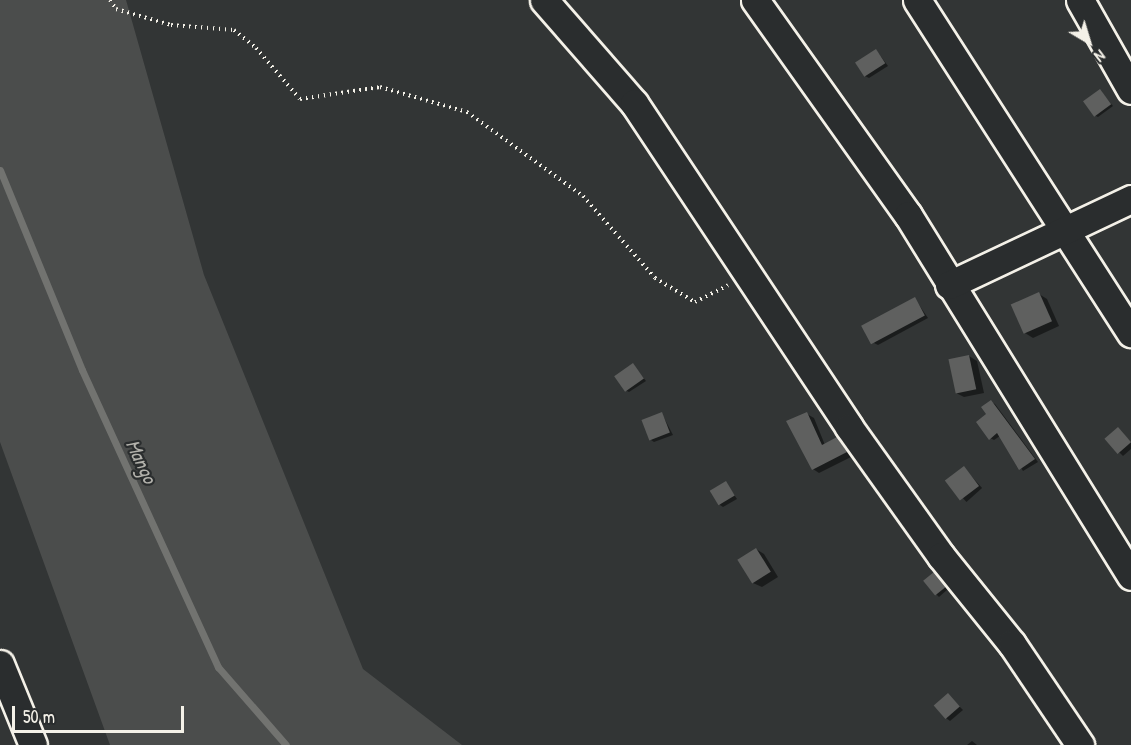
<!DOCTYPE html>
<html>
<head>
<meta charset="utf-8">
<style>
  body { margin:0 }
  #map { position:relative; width:1131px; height:745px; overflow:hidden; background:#323535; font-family:"Patrick Hand",sans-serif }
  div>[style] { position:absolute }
  .green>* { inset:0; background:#4b4d4c }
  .shadow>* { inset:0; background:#0007; transform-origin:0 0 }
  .stream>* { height:7px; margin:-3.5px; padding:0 3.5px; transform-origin:3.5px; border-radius:3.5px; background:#727370 }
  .building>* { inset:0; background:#5f605f; transform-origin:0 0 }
  .path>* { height:4px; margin-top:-2px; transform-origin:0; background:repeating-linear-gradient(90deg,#f4f1e8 0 1.5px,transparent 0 6px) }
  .roads { filter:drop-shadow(2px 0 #f4f1e8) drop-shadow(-2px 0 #f4f1e8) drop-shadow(0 2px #f4f1e8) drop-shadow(0 -2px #f4f1e8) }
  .minor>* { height:27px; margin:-13.5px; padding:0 13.5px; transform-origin:13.5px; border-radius:13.5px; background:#2a2d2e }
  span { translate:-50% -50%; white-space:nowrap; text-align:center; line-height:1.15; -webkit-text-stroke:4.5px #2a2d2e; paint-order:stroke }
  .water-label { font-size:20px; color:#b3b2ac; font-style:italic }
  .north { position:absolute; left:1059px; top:12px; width:60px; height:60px; -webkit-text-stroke:4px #2a2d2e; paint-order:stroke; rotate:142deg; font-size:16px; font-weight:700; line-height:24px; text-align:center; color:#f4f1e8 }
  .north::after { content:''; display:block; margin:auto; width:21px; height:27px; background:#f4f1e8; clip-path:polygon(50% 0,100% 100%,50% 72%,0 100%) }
  .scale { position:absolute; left:12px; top:706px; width:172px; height:27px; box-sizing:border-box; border:3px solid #f4f1e8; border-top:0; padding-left:8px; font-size:18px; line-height:21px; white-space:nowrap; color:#f4f1e8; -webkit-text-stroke:4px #2a2d2e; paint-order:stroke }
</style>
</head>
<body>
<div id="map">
  <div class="green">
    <div style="clip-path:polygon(0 0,126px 0,204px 275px,363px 669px,462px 745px,110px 745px,0 442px)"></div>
  </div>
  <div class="shadow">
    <div style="clip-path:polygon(876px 50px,888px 66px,869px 78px,865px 76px)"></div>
    <div style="clip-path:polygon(1100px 91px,1113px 106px,1098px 117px,1094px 115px)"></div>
    <div style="clip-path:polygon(1039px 294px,1047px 299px,1059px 326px,1033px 338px,1025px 333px)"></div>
    <div style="clip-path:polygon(915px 299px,928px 318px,878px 345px,874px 343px)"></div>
    <div style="clip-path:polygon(969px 356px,977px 361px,984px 393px,964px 397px,956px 393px)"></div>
    <div style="clip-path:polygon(633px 365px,646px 381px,629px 392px,625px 390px)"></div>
    <div style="clip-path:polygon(991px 402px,995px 404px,1038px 462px,1023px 471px,1000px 436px,994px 440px,990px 438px)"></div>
    <div style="clip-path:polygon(662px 414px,673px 435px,654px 442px,651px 440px)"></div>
    <div style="clip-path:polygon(807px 414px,814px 418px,825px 445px,837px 439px,853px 456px,819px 473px,813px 469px)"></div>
    <div style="clip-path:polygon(1118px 429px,1131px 442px,1131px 449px,1123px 456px,1106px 439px)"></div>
    <div style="left:964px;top:468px;width:27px;height:21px;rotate:48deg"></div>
    <div style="clip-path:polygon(726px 483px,737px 499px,723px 507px,720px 505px)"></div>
    <div style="clip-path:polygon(756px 549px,764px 554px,778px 577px,762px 587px,753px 583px)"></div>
    <div style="clip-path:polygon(934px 574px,948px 589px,939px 597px,936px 594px)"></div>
    <div style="clip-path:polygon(948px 695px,963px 710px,950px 721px,946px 718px)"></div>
    <div style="clip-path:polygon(972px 741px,977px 745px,967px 745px)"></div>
  </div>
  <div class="stream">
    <div style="left:0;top:170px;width:216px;rotate:67.7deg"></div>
    <div style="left:82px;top:370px;width:327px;rotate:65.4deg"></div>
    <div style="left:218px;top:667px;width:103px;rotate:48.9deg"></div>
  </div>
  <div class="building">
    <div style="left:876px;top:49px;width:17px;height:25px;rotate:57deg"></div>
    <div style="left:1100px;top:89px;width:19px;height:21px;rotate:54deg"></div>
    <div style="left:1039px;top:292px;width:32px;height:31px;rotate:66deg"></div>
    <div style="left:915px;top:297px;width:21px;height:61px;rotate:62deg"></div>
    <div style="left:969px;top:355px;width:35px;height:21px;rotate:78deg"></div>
    <div style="left:633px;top:363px;width:19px;height:23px;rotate:55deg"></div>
    <div style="clip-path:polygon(991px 400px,1035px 459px,1019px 470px,997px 433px,989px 440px,976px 422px,986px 414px,981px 407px)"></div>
    <div style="left:662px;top:412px;width:22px;height:22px;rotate:69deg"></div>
    <div style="clip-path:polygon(807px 412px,822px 445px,837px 437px,847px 452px,812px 470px,786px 421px)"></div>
    <div style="left:1118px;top:427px;width:20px;height:18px;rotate:49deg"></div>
    <div style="left:964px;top:466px;width:25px;height:24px;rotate:53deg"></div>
    <div style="left:726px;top:481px;width:17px;height:19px;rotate:59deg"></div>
    <div style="left:756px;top:548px;width:28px;height:22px;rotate:58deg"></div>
    <div style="left:934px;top:572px;width:19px;height:14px;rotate:51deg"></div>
    <div style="left:948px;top:693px;width:18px;height:19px;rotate:49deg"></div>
  </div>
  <div class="path">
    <div style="left:110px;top:0;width:11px;rotate:56deg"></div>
    <div style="left:116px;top:9px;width:57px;rotate:16.2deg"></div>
    <div style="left:171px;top:25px;width:63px;rotate:4.5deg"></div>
    <div style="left:234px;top:30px;width:28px;rotate:39deg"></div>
    <div style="left:256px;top:48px;width:67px;rotate:49.2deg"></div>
    <div style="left:300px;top:99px;width:81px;rotate:-8.5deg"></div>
    <div style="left:380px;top:87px;width:91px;rotate:16deg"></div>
    <div style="left:467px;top:112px;width:143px;rotate:35.9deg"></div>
    <div style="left:583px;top:196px;width:109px;rotate:48.7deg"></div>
    <div style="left:655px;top:278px;width:47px;rotate:31deg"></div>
    <div style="left:695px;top:302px;width:37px;rotate:-27deg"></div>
  </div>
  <div class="roads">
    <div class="minor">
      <div style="left:544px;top:0;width:137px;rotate:48.9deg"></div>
      <div style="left:634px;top:103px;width:389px;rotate:56.4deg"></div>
      <div style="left:849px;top:427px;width:158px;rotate:54.5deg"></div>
      <div style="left:941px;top:556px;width:113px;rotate:51.1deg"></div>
      <div style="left:1012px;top:644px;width:122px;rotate:56deg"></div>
      <div style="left:755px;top:0;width:264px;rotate:54.6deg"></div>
      <div style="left:908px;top:215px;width:424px;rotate:58.3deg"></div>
      <div style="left:917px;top:0;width:396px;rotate:57.3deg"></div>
      <div style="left:1080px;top:0;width:103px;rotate:60.5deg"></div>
      <div style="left:949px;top:285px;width:201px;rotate:-25.3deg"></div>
      <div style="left:0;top:664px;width:87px;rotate:67.8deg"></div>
    </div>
  </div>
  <div class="water-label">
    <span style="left:142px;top:461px;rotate:65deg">Mango</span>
  </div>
  <div class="north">N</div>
  <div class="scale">50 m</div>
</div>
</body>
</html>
